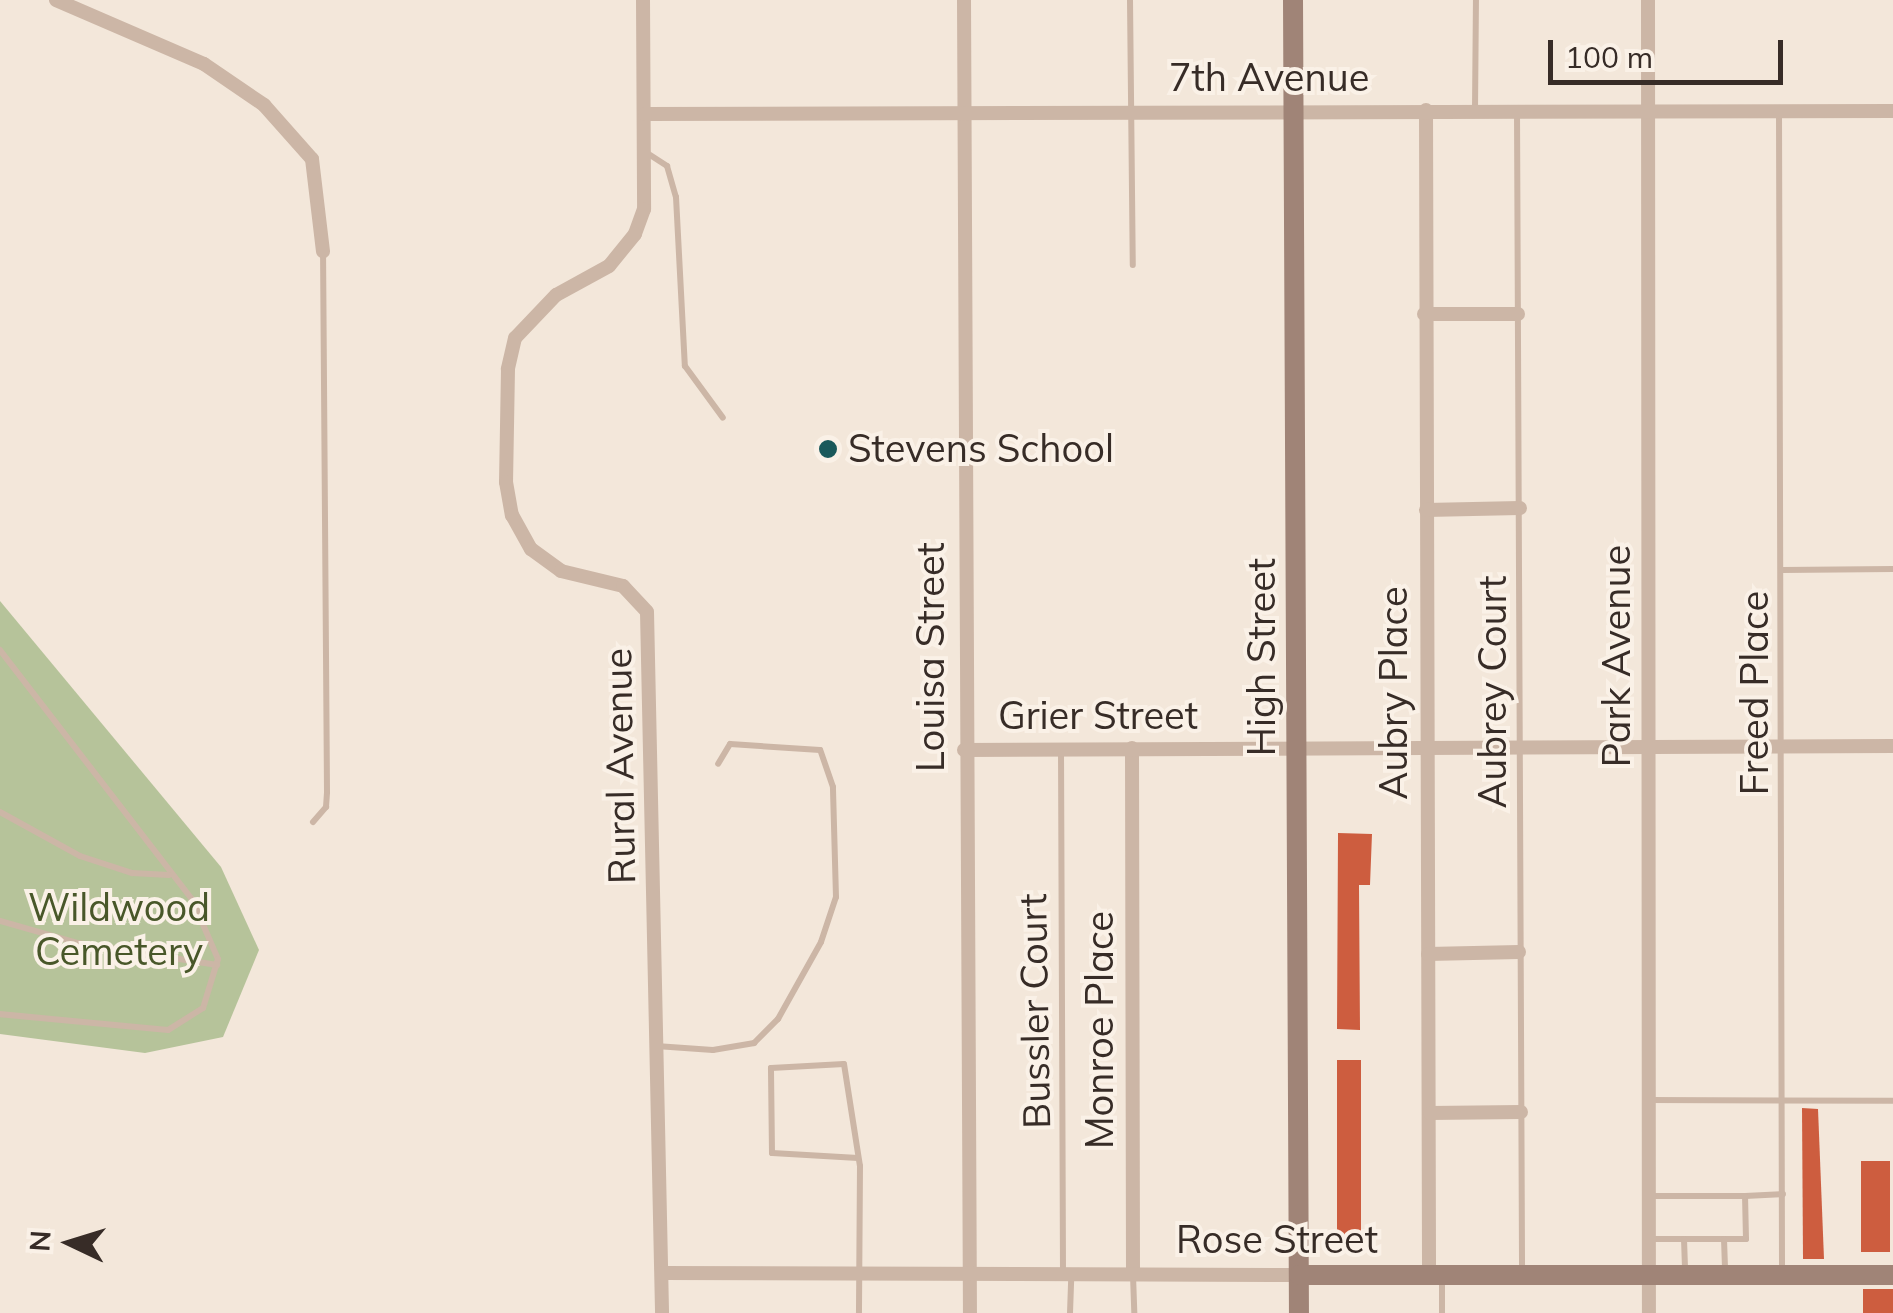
<!DOCTYPE html>
<html>
<head>
<meta charset="utf-8">
<style>
  body { margin:0 }
  #map { position:relative; width:1893px; height:1313px; overflow:hidden; background:#f3e7da; font-family:Mulish,sans-serif }
  div>[style] { position:absolute }
  .green>* { inset:0; background:#b6c39a }
  .building>* { inset:0; background:#cd5d3f; transform-origin:0 0 }
  .lane>* { height:6px; margin:-3px; padding:0 3px; transform-origin:3px; border-radius:3px; background:#ccb6a6 }
  .street>* { height:14px; margin:-7px; padding:0 7px; transform-origin:7px; border-radius:7px; background:#ccb6a6 }
  .secondary>* { height:20px; margin:-10px; padding:0 10px; transform-origin:10px; border-radius:10px; background:#a08477 }
  .dots>* { width:28px; height:28px; translate:-50% -50%; box-sizing:border-box; border:5px solid #faf1e7; border-radius:50% }
  span { translate:-50% -50%; white-space:nowrap; text-align:center; line-height:1.15; -webkit-text-stroke:8px #faf1e7; paint-order:stroke }
  .street-label { font-size:38px; color:#372c27 }
  .poi-label { font-size:38px; color:#372c27 }
  .left { translate:0 -50%; text-align:left }
  .park-label { font-size:38px; color:#485729 }
  .north { position:absolute; left:20px; top:1193px; width:100px; height:100px; -webkit-text-stroke:8px #faf1e7; paint-order:stroke; rotate:274deg; font-size:28px; font-weight:700; line-height:40px; text-align:center; color:#372c27 }
  .north::after { content:''; display:block; margin:auto; width:35px; height:45px; background:#372c27; clip-path:polygon(50% 0,100% 100%,50% 72%,0 100%) }
  .scale { position:absolute; left:1548px; top:40px; width:235px; height:45px; box-sizing:border-box; border:5px solid #372c27; border-top:0; padding-left:12px; font-size:30px; line-height:35px; white-space:nowrap; color:#372c27; -webkit-text-stroke:8px #faf1e7; paint-order:stroke }
</style>
</head>
<body>
<div id="map">
  <div class="green">
    <div style="clip-path:polygon(0 601px,221px 867px,259px 950px,223px 1037px,145px 1053px,0 1034px)"></div>
  </div>
  <div class="building">
    <div style="clip-path:polygon(1338px 833px,1372px 834px,1370px 885px,1359px 885px,1360px 1030px,1337px 1029px)"></div>
    <div style="left:1337px;top:1060px;width:24px;height:191px"></div>
    <div style="clip-path:polygon(1802px 1108px,1818px 1109px,1824px 1259px,1803px 1259px)"></div>
    <div style="left:1861px;top:1161px;width:29px;height:91px"></div>
    <div style="left:1863px;top:1289px;width:30px;height:24px"></div>
  </div>
  <div class="lane">
    <div style="left:1130px;top:0;width:265px;rotate:89.4deg"></div>
    <div style="left:1475px;top:110px;width:110px;rotate:-89.5deg"></div>
    <div style="left:1517px;top:112px;width:1161px;rotate:89.75deg"></div>
    <div style="left:1779px;top:113px;width:1158px;rotate:89.85deg"></div>
    <div style="left:647px;top:153px;width:24px;rotate:33deg"></div>
    <div style="left:667px;top:166px;width:32px;rotate:74deg"></div>
    <div style="left:676px;top:197px;width:169px;rotate:87deg"></div>
    <div style="left:685px;top:366px;width:64px;rotate:53.8deg"></div>
    <div style="left:1782px;top:570px;width:111px;rotate:-0.5deg"></div>
    <div style="left:0;top:650px;width:314px;rotate:52.4deg"></div>
    <div style="left:192px;top:899px;width:65px;rotate:66.6deg"></div>
    <div style="left:218px;top:959px;width:51px;rotate:107deg"></div>
    <div style="left:203px;top:1008px;width:41px;rotate:147.8deg"></div>
    <div style="left:168px;top:1030px;width:169px;rotate:-174.6deg"></div>
    <div style="left:1061px;top:749px;width:522px;rotate:89.78deg"></div>
    <div style="left:0;top:812px;width:91px;rotate:28.8deg"></div>
    <div style="left:80px;top:856px;width:55px;rotate:18.1deg"></div>
    <div style="left:132px;top:873px;width:37px;rotate:3deg"></div>
    <div style="left:313px;top:822px;width:20px;rotate:-49deg"></div>
    <div style="left:326px;top:807px;width:15px;rotate:-86deg"></div>
    <div style="left:327px;top:792px;width:541px;rotate:-90.42deg"></div>
    <div style="left:0;top:921px;width:81px;rotate:15.8deg"></div>
    <div style="left:78px;top:943px;width:141px;rotate:9deg"></div>
    <div style="left:656px;top:1046px;width:57px;rotate:4deg"></div>
    <div style="left:713px;top:1050px;width:42px;rotate:-9.7deg"></div>
    <div style="left:754px;top:1043px;width:34px;rotate:-45deg"></div>
    <div style="left:778px;top:1019px;width:88px;rotate:-60.8deg"></div>
    <div style="left:821px;top:942px;width:47px;rotate:-71.6deg"></div>
    <div style="left:836px;top:897px;width:110px;rotate:-91.6deg"></div>
    <div style="left:833px;top:787px;width:39px;rotate:-109deg"></div>
    <div style="left:820px;top:750px;width:90px;rotate:-176.2deg"></div>
    <div style="left:730px;top:744px;width:23px;rotate:121deg"></div>
    <div style="left:1649px;top:1100px;width:244px;rotate:0.2deg"></div>
    <div style="left:858px;top:1158px;width:86px;rotate:-176.7deg"></div>
    <div style="left:772px;top:1153px;width:85px;rotate:-90.7deg"></div>
    <div style="left:771px;top:1068px;width:73px;rotate:-3.1deg"></div>
    <div style="left:844px;top:1064px;width:103px;rotate:81.1deg"></div>
    <div style="left:860px;top:1166px;width:147px;rotate:90.4deg"></div>
    <div style="left:1745px;top:1196px;width:38px;rotate:-3deg"></div>
    <div style="left:1651px;top:1239px;width:95px"></div>
    <div style="left:1746px;top:1239px;width:43px;rotate:-91.3deg"></div>
    <div style="left:1745px;top:1196px;width:94px;rotate:180deg"></div>
    <div style="left:1684px;top:1239px;width:34px;rotate:88deg"></div>
    <div style="left:1724px;top:1239px;width:34px;rotate:88deg"></div>
    <div style="left:1133px;top:1275px;width:38px;rotate:88deg"></div>
    <div style="left:1442px;top:1279px;width:34px;rotate:90deg"></div>
    <div style="left:1070px;top:1313px;width:38px;rotate:-88deg"></div>
  </div>
  <div class="street">
    <div style="left:56px;top:0;width:161px;rotate:23.4deg"></div>
    <div style="left:204px;top:64px;width:73px;rotate:34.3deg"></div>
    <div style="left:264px;top:105px;width:72px;rotate:48.4deg"></div>
    <div style="left:312px;top:159px;width:93px;rotate:83.2deg"></div>
    <div style="left:643px;top:0;width:209px;rotate:89.7deg"></div>
    <div style="left:644px;top:209px;width:27px;rotate:110deg"></div>
    <div style="left:635px;top:234px;width:41px;rotate:129.1deg"></div>
    <div style="left:609px;top:266px;width:60px;rotate:151.3deg"></div>
    <div style="left:556px;top:295px;width:59px;rotate:133.6deg"></div>
    <div style="left:515px;top:338px;width:32px;rotate:103deg"></div>
    <div style="left:508px;top:369px;width:113px;rotate:91deg"></div>
    <div style="left:506px;top:482px;width:34px;rotate:80deg"></div>
    <div style="left:512px;top:515px;width:39px;rotate:61deg"></div>
    <div style="left:531px;top:549px;width:37px;rotate:36deg"></div>
    <div style="left:561px;top:571px;width:64px;rotate:13.6deg"></div>
    <div style="left:623px;top:586px;width:35px;rotate:47deg"></div>
    <div style="left:647px;top:612px;width:701px;rotate:88.77deg"></div>
    <div style="left:964px;top:0;width:1313px;rotate:89.74deg"></div>
    <div style="left:1648px;top:0;width:1313px;rotate:89.96deg"></div>
    <div style="left:1426px;top:110px;width:1165px;rotate:89.85deg"></div>
    <div style="left:645px;top:114px;width:1248px;rotate:-0.14deg"></div>
    <div style="left:1424px;top:314px;width:94px"></div>
    <div style="left:1426px;top:510px;width:94px;rotate:-1.2deg"></div>
    <div style="left:1132px;top:748px;width:526px;rotate:89.89deg"></div>
    <div style="left:964px;top:750px;width:929px;rotate:-0.25deg"></div>
    <div style="left:1428px;top:954px;width:91px;rotate:-1.3deg"></div>
    <div style="left:1430px;top:1113px;width:91px;rotate:-0.6deg"></div>
    <div style="left:662px;top:1273px;width:637px;rotate:0.18deg"></div>
  </div>
  <div class="secondary">
    <div style="left:1293px;top:0;width:1313px;rotate:89.74deg"></div>
    <div style="left:1299px;top:1275px;width:594px"></div>
  </div>
  <div class="dots">
    <div style="left:828px;top:449px;background:#1a595b"></div>
  </div>
  <div class="street-label">
    <span style="left:1269px;top:78px">7th Avenue</span>
    <span style="left:1617px;top:656px;rotate:-90deg">Park Avenue</span>
    <span style="left:931px;top:657px;rotate:-90deg">Louisa Street</span>
    <span style="left:1262px;top:657px;rotate:-90deg">High Street</span>
    <span style="left:1493px;top:692px;rotate:-90deg">Aubrey Court</span>
    <span style="left:1394px;top:693px;rotate:-90deg">Aubry Place</span>
    <span style="left:1755px;top:693px;rotate:-90deg">Freed Place</span>
    <span style="left:1098px;top:716px">Grier Street</span>
    <span style="left:620px;top:766px;rotate:-91deg">Rural Avenue</span>
    <span style="left:1035px;top:1011px;rotate:-91deg">Bussler Court</span>
    <span style="left:1100px;top:1030px;rotate:-90deg">Monroe Place</span>
    <span style="left:1277px;top:1240px">Rose Street</span>
  </div>
  <div class="poi-label">
    <span class="left" style="left:848px;top:449px">Stevens School</span>
  </div>
  <div class="park-label">
    <span style="left:119px;top:930px">Wildwood<br>Cemetery</span>
  </div>
  <div class="north">N</div>
  <div class="scale">100 m</div>
</div>
</body>
</html>
